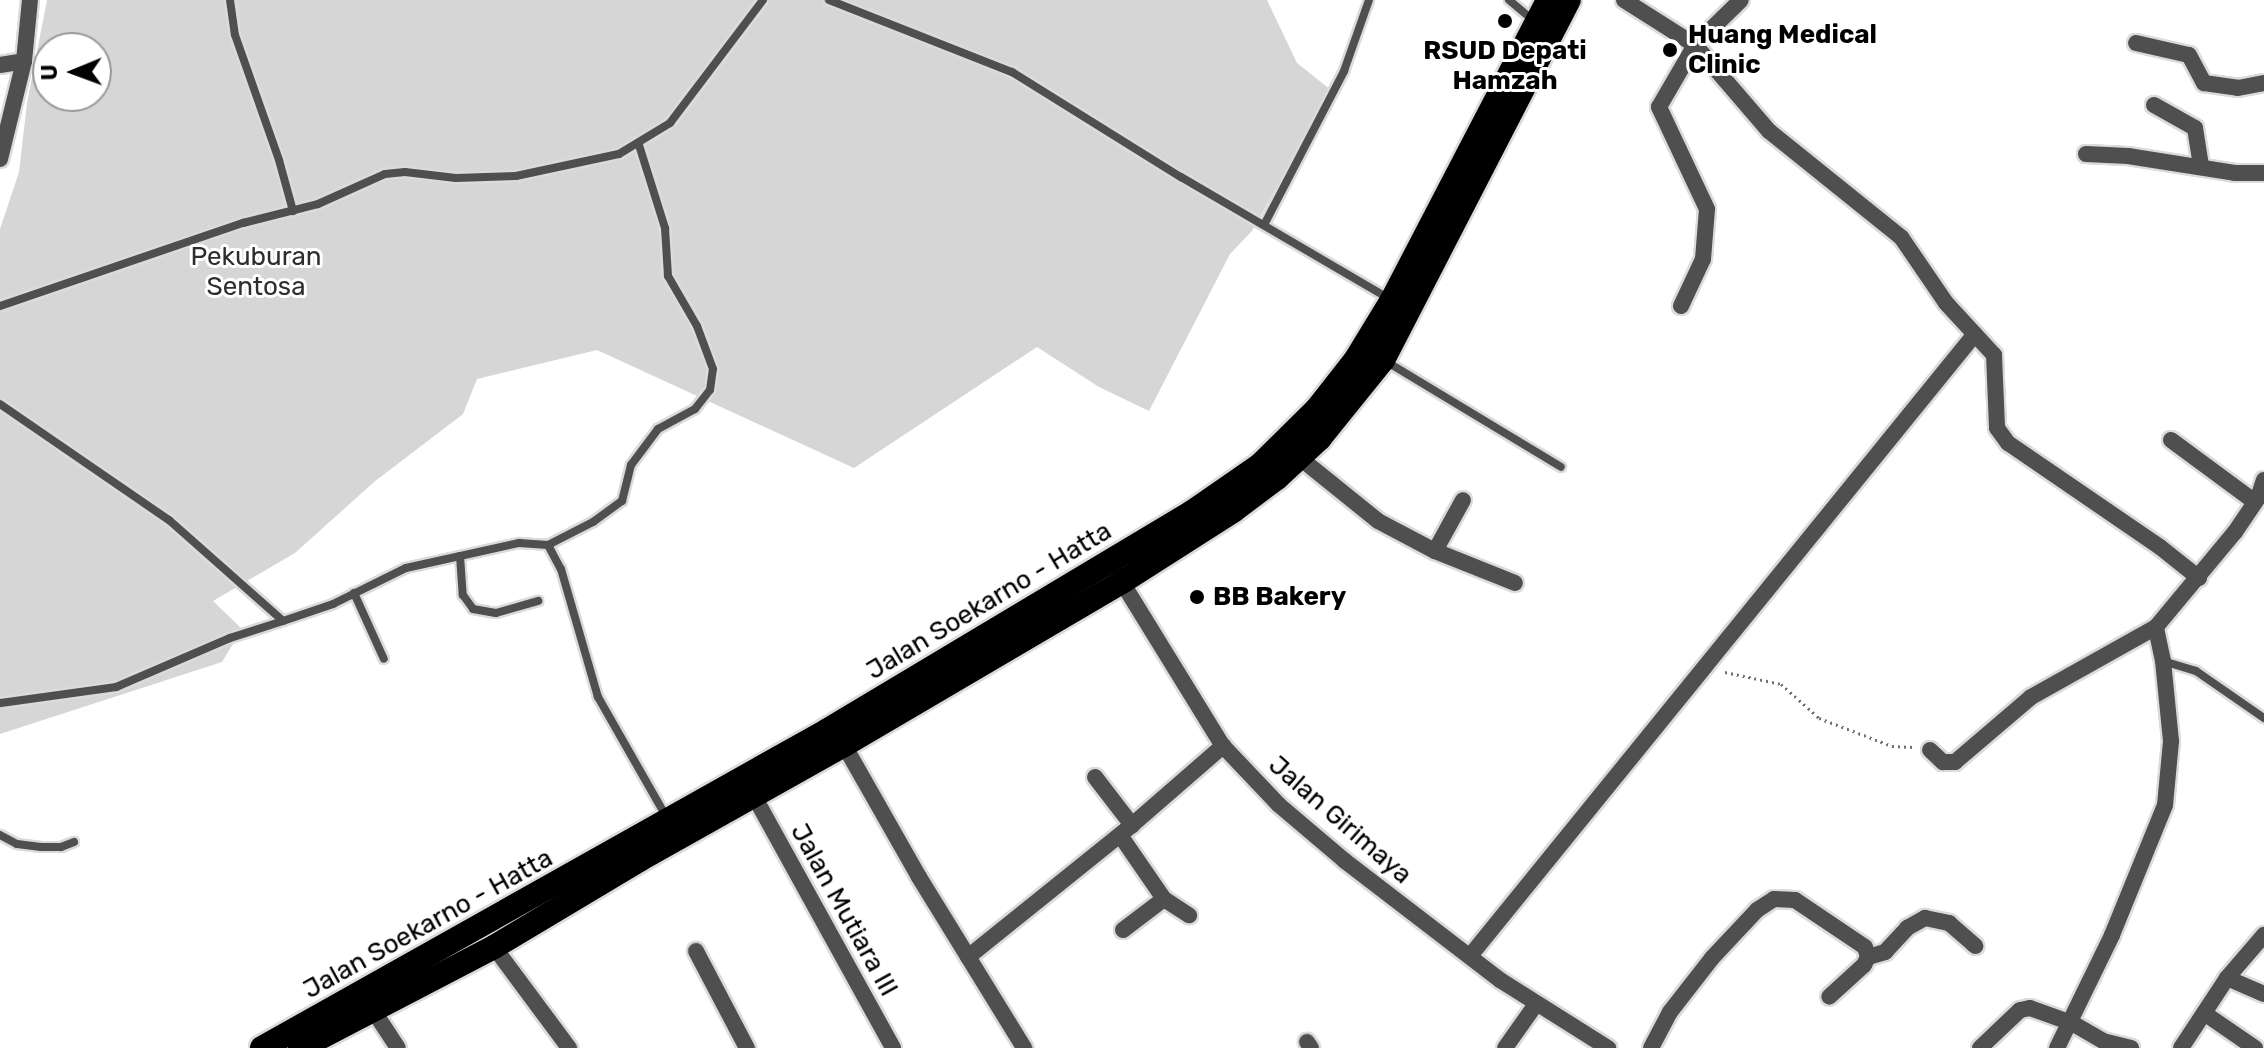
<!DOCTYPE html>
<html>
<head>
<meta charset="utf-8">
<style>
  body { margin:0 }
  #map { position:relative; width:2264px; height:1048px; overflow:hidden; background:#fff; font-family:Rubik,sans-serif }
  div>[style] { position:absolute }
  .green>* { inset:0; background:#d6d6d6 }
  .path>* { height:3px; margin-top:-1.5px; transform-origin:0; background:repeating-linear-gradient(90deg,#717171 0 2px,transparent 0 6px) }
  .roads { filter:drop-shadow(2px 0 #dbdbdb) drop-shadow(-2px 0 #dbdbdb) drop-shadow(0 2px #dbdbdb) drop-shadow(0 -2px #dbdbdb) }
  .lane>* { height:8px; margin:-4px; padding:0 4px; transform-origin:4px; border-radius:4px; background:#4f4f4f }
  .street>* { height:16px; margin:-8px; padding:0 8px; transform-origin:8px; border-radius:8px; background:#4f4f4f }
  .highway>* { height:24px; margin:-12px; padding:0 12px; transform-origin:12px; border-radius:12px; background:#000 }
  .dots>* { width:22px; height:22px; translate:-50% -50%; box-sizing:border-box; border:4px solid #fff; border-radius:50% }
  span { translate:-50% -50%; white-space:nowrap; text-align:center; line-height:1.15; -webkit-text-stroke:6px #fff; paint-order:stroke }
  .poi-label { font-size:26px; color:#000; font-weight:700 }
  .left { translate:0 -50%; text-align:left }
  .park-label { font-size:26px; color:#2d2d2d }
  .street-label { font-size:26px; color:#000 }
  .north { position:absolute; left:32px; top:32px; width:80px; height:80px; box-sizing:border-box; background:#fff; border:2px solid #999; border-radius:50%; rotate:269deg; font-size:22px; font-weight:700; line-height:32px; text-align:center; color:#000 }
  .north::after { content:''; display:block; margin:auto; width:28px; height:36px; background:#000; clip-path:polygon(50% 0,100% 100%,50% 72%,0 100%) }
</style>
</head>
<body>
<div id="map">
  <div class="green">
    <div style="clip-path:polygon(evenodd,47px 0,1267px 0,1297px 63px,1331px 90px,1252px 231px,1230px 254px,1149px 411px,1099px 387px,1037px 347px,854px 468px,597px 350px,477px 379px,463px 414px,374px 482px,295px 553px,213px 601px,242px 629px,222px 662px,0 734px,0 229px,19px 172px,27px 103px,47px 0,48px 48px,96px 48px,96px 96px,48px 96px,48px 48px)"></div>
  </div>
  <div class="path">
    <div style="left:1725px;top:672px;width:57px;rotate:12.1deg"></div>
    <div style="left:1781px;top:684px;width:51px;rotate:41.8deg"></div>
    <div style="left:1819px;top:718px;width:78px;rotate:21deg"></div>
    <div style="left:1892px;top:746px;width:21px;rotate:3deg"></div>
  </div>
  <div class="roads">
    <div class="lane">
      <div style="left:230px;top:0;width:35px;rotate:82deg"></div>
      <div style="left:235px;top:35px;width:133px;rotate:70.6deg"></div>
      <div style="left:279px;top:160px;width:53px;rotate:74.6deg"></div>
      <div style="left:829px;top:0;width:197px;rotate:21.5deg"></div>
      <div style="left:1012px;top:72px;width:199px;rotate:31.9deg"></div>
      <div style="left:1181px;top:177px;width:240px;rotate:30.3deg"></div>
      <div style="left:1509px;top:0;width:33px;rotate:40deg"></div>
      <div style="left:1264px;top:225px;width:174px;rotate:-62.5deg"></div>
      <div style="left:1344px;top:71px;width:75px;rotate:-70.6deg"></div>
      <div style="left:0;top:306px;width:257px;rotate:-18.9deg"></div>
      <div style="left:243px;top:223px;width:77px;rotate:-14.2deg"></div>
      <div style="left:318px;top:204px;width:73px;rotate:-24.1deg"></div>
      <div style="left:385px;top:174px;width:20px;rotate:-6deg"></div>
      <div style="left:405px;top:172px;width:51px;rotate:6.7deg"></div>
      <div style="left:456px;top:178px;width:60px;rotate:-1.9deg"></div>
      <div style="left:516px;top:176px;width:105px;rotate:-12.1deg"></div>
      <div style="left:619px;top:154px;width:60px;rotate:-31.3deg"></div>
      <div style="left:670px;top:123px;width:154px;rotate:-52.9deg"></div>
      <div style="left:1387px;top:362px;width:203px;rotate:31.1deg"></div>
      <div style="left:0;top:404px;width:205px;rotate:34.5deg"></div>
      <div style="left:169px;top:520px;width:152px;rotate:41.5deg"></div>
      <div style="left:283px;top:621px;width:56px;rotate:162.2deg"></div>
      <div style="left:230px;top:638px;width:124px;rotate:156.7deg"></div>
      <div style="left:116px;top:687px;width:117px;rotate:172.1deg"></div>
      <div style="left:548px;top:545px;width:51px;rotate:-27.1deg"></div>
      <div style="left:593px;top:522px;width:36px;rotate:-36deg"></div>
      <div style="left:622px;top:501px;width:37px;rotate:-76deg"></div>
      <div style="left:631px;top:465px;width:45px;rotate:-53.1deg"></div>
      <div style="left:658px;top:429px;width:42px;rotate:-28.4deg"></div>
      <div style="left:695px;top:409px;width:24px;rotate:-52deg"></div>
      <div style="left:710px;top:390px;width:21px;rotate:-82deg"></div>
      <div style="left:713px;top:369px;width:46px;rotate:-110.4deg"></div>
      <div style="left:697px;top:326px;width:58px;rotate:-120.1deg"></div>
      <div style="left:668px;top:276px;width:48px;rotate:-93.6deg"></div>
      <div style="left:665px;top:228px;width:87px;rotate:-107.4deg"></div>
      <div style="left:460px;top:556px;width:39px;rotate:86deg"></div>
      <div style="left:463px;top:595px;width:17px;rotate:54deg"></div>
      <div style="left:473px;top:609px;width:23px;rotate:10deg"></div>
      <div style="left:496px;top:613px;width:44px;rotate:-15.9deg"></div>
      <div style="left:354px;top:593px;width:72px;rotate:65.6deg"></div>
      <div style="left:283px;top:621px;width:53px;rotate:-18.8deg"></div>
      <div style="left:333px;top:604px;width:81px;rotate:-26.3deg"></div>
      <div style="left:406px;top:568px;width:116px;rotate:-12.5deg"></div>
      <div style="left:519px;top:543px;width:29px;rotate:4deg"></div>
      <div style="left:548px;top:545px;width:27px;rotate:62deg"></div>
      <div style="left:561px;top:569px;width:133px;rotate:73.9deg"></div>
      <div style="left:598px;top:697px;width:139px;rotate:60.3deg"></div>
      <div style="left:2163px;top:661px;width:34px;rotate:17deg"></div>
      <div style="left:2196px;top:671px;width:83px;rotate:34.7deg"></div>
      <div style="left:0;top:835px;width:19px;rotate:28deg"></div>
      <div style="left:17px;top:844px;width:24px;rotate:7deg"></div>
      <div style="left:41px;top:847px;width:20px"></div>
      <div style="left:61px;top:847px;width:14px;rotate:-21deg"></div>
    </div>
    <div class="street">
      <div style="left:1624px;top:0;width:84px;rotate:32.4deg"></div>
      <div style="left:1695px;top:45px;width:113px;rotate:49.3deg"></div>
      <div style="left:1769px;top:131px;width:169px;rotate:38.8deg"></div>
      <div style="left:1901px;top:237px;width:80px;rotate:55.7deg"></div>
      <div style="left:1946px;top:303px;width:71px;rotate:47.3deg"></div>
      <div style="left:1994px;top:355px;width:73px;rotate:87.6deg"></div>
      <div style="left:1997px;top:428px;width:19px;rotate:54deg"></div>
      <div style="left:2008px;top:443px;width:184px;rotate:34.4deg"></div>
      <div style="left:2160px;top:547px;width:50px;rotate:38.5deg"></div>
      <div style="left:2136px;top:43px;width:54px;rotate:12.8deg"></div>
      <div style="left:2189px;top:55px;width:32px;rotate:62deg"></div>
      <div style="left:2204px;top:83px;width:34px;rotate:8deg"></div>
      <div style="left:2238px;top:88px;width:26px;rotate:-11deg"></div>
      <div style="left:0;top:65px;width:24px;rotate:-9deg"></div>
      <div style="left:2154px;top:105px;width:47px;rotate:29.3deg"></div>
      <div style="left:2195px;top:128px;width:38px;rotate:81deg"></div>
      <div style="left:2086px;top:154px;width:42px;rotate:2.7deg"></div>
      <div style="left:2128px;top:156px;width:108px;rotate:9deg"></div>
      <div style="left:2235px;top:173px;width:29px"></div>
      <div style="left:0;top:159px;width:101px;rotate:-76.2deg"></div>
      <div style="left:24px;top:61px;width:61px;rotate:-84.4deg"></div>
      <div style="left:1681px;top:306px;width:52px;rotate:-64.9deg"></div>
      <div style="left:1703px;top:259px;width:50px;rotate:-85.4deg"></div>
      <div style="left:1707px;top:209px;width:113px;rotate:-115.2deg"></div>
      <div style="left:1659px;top:107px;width:72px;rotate:-59.9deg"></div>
      <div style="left:1695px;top:45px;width:64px;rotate:-44.4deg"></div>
      <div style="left:2171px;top:440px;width:104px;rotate:36.4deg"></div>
      <div style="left:1300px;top:458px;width:100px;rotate:38.9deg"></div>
      <div style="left:1378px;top:521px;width:64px;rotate:27.8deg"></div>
      <div style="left:1435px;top:551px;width:86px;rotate:21.8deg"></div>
      <div style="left:1435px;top:551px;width:58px;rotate:-61.2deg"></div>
      <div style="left:1117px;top:574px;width:202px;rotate:58.4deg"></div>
      <div style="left:1223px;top:746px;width:81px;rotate:46.5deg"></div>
      <div style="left:1279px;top:805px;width:87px;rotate:40.3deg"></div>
      <div style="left:1345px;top:861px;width:195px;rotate:37.5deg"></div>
      <div style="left:1500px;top:980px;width:128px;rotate:32.2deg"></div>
      <div style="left:844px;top:745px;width:152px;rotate:60.4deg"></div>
      <div style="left:919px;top:877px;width:201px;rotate:58.4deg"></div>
      <div style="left:1930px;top:750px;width:18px;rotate:43deg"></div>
      <div style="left:1943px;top:762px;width:12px"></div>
      <div style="left:1955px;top:762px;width:100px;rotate:-40.5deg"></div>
      <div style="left:2031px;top:697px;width:143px;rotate:-29.2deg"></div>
      <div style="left:2156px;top:627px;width:124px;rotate:-50.3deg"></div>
      <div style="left:2235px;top:532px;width:41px;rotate:-55.9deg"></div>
      <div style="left:2258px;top:498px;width:19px;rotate:-72deg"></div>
      <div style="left:1095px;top:777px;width:61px;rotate:52.4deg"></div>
      <div style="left:754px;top:796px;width:288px;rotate:61.1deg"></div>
      <div style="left:1120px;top:835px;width:78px;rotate:55.5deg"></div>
      <div style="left:1164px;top:899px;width:30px;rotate:33deg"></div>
      <div style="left:1123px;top:930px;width:51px;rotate:-37.1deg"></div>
      <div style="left:494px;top:947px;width:126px;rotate:53.4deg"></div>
      <div style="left:696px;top:951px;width:110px;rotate:62.3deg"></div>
      <div style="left:1470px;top:956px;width:801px;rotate:-50.93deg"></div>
      <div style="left:968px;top:957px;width:211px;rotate:-38.8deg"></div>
      <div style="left:1132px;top:825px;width:121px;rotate:-41deg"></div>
      <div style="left:1868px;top:957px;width:18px;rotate:-16deg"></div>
      <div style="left:1885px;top:952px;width:33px;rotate:-47deg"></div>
      <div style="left:1907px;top:928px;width:21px;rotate:-29deg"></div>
      <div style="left:1925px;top:918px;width:25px;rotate:12deg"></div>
      <div style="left:1949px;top:923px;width:35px;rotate:41deg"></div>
      <div style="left:2227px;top:978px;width:40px;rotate:23.4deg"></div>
      <div style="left:373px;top:1010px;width:45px;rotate:56.7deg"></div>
      <div style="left:2204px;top:1013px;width:62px;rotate:34.5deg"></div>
      <div style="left:1307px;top:1042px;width:7px;rotate:56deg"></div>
      <div style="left:1505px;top:1048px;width:54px;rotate:-54.8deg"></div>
      <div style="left:1651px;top:1048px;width:41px;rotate:-62.2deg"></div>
      <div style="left:1670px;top:1012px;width:68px;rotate:-52.1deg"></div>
      <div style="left:1712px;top:958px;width:66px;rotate:-46.8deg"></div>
      <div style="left:1757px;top:910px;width:20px;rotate:-33deg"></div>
      <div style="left:1774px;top:899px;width:21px;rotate:3deg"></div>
      <div style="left:1795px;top:900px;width:84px;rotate:33.9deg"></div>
      <div style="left:1865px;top:947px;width:10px;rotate:73deg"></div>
      <div style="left:1868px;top:957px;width:9px;rotate:117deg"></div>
      <div style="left:1864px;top:965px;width:47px;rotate:137.6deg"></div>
      <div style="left:1980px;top:1048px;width:55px;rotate:-43.5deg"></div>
      <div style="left:2020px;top:1010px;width:10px;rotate:-11deg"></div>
      <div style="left:2030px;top:1008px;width:45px;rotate:19.7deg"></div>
      <div style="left:2072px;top:1023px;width:36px;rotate:30deg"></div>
      <div style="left:2103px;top:1041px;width:29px;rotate:14deg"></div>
      <div style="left:2057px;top:1048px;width:126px;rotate:-64deg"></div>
      <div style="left:2112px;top:935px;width:140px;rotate:-67.8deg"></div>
      <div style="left:2165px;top:805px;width:64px;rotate:-84.6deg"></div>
      <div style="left:2171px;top:741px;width:80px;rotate:-95.7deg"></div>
      <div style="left:2163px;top:661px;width:35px;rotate:-102deg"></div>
      <div style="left:2181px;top:1048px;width:84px;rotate:-56.7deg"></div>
      <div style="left:2227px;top:978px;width:57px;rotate:-49.3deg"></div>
    </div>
    <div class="highway">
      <div style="left:262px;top:1048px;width:649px;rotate:-29.33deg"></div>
      <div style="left:828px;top:730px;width:424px;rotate:-30.9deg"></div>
      <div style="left:1192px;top:512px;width:83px;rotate:-34.7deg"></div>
      <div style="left:1260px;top:465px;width:80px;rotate:-44.5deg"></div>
      <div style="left:1317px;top:409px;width:63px;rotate:-52deg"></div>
      <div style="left:1356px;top:359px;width:69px;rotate:-58.6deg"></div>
      <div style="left:1392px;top:300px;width:338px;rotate:-62.5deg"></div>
      <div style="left:300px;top:1048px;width:219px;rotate:-27.5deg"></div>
      <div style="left:494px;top:947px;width:171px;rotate:-30.9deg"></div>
      <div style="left:641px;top:859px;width:233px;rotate:-29.3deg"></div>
      <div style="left:844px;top:745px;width:322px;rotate:-30.4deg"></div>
      <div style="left:1122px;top:582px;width:132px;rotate:-32.6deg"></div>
      <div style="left:1233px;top:511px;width:55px;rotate:-36.9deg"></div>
      <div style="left:1277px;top:478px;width:59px;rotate:-42.9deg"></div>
      <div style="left:1320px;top:438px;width:100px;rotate:-51.1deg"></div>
      <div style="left:1383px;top:360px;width:405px;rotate:-62.7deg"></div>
    </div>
  </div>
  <div class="dots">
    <div style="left:1505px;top:21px;background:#000"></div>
    <div style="left:1670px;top:50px;background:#000"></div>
    <div style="left:1197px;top:597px;background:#000"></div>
  </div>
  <div class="poi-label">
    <span class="left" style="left:1688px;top:50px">Huang Medical<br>Clinic</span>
    <span style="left:1505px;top:66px">RSUD Depati<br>Hamzah</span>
    <span class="left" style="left:1213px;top:597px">BB Bakery</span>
  </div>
  <div class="park-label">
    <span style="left:256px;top:272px">Pekuburan<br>Sentosa</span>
  </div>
  <div class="street-label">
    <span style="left:989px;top:601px;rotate:-31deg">Jalan Soekarno - Hatta</span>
    <span style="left:1340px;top:820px;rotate:41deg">Jalan Girimaya</span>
    <span style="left:844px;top:910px;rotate:61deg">Jalan Mutiara III</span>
    <span style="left:428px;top:924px;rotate:-29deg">Jalan Soekarno - Hatta</span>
  </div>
  <div class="north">U</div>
</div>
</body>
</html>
